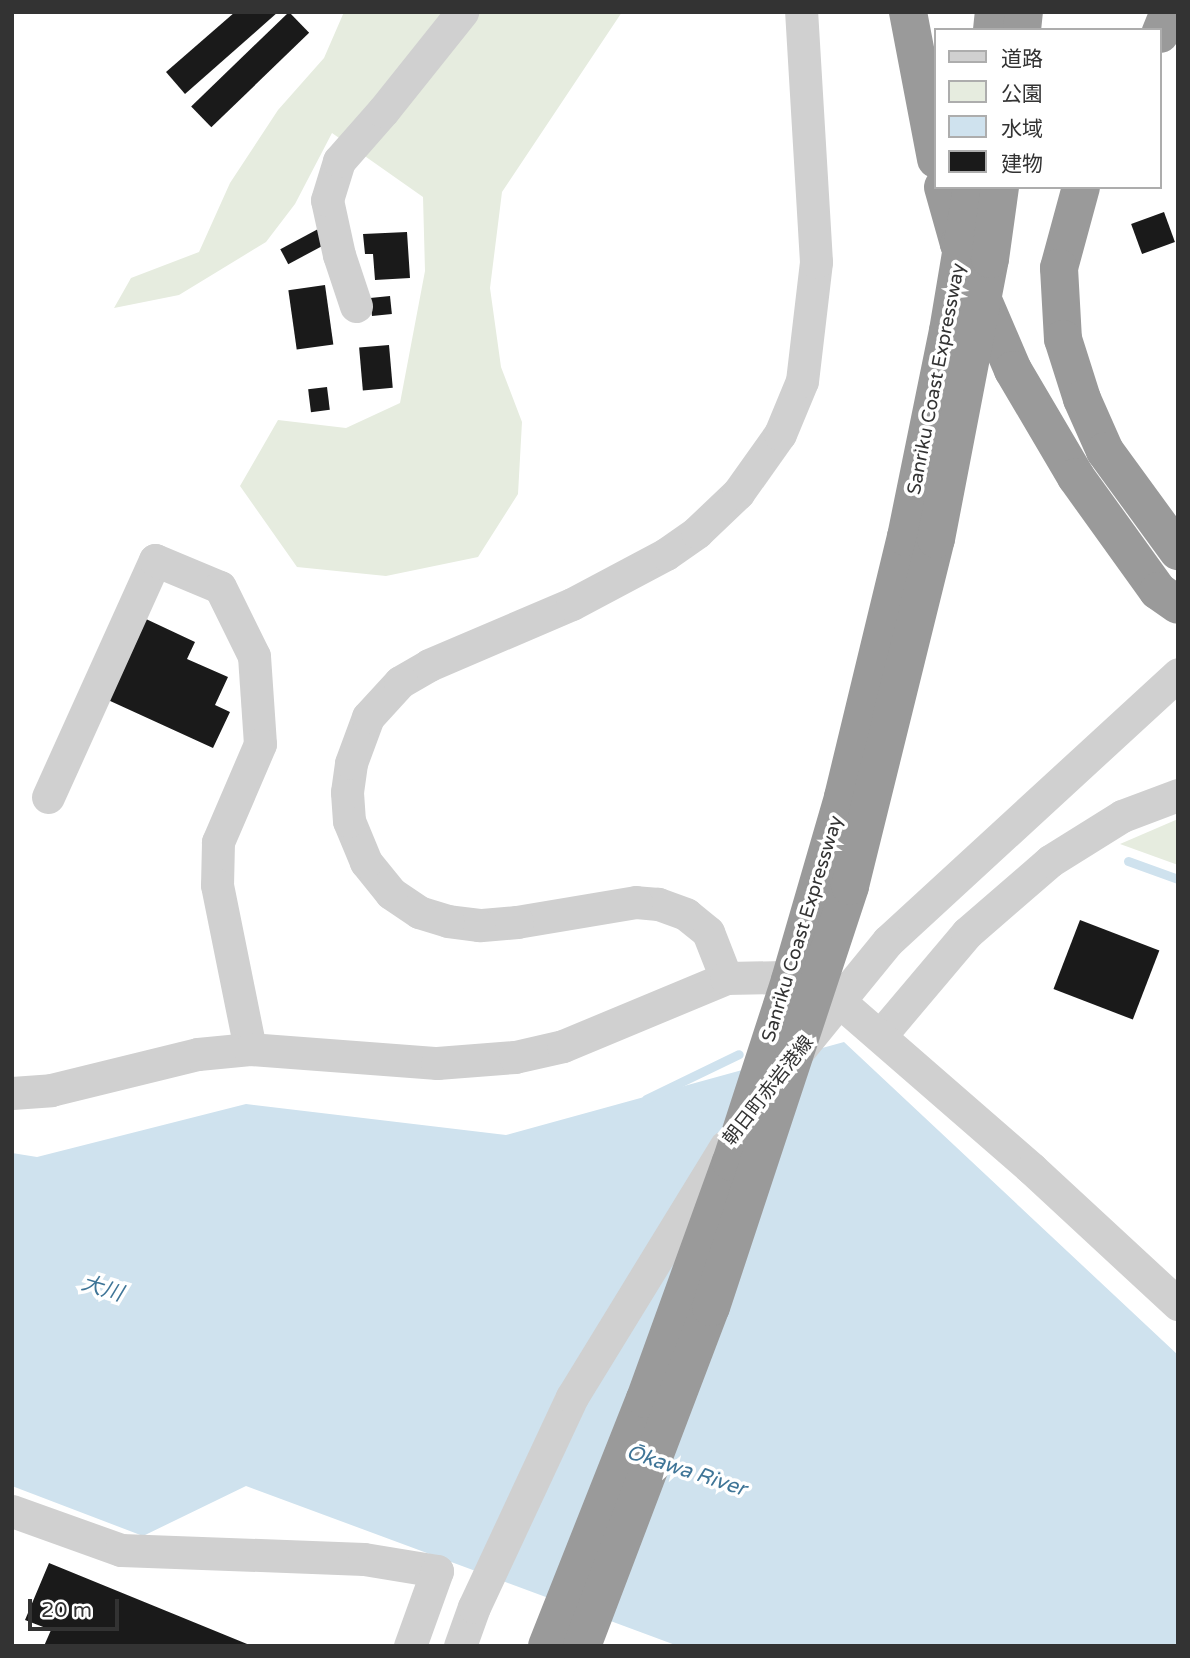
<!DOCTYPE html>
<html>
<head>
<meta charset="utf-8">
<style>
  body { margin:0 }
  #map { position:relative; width:1190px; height:1658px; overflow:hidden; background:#fff; font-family:"Varela Round","Noto Sans JP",sans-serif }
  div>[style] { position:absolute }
  .green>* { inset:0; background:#e6ecdf }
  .water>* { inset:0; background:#cfe2ee }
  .stream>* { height:9px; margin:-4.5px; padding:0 4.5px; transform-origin:4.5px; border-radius:4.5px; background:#cfe2ee }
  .building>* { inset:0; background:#1a1a1a; transform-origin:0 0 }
  .minor>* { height:33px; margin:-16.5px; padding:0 16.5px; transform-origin:16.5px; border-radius:16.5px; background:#d0d0d0 }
  .highway>* { height:38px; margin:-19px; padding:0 19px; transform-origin:19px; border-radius:19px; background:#9a9a9a }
  .minor-bridge>* { height:33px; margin:-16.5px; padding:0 16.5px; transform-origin:16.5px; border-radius:16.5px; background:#d0d0d0 }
  .highway-bridge>* { height:38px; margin:-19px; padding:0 19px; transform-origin:19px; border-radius:19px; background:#9a9a9a }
  span { translate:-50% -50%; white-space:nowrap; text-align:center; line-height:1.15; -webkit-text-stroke:7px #fff; paint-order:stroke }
  .street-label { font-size:19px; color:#333 }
  .water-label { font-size:21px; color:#3f7597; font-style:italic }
  .frame { position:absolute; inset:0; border:14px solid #333; pointer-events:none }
  .legend { position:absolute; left:934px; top:28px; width:228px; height:161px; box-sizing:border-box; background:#fff; border:2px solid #adadad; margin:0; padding:9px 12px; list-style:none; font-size:21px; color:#333 }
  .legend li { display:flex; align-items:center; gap:14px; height:35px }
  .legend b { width:35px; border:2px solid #adadad }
  .scale { position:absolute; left:28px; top:1599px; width:91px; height:32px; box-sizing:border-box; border:4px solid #333; border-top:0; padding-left:9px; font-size:21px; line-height:24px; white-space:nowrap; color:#333; -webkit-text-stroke:5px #fff; paint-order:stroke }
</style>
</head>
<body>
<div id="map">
  <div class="green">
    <div style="clip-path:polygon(344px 12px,622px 12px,502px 192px,490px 288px,501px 367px,522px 422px,518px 494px,478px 557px,386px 576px,297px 567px,240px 486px,278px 420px,346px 428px,400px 403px,425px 271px,423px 197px,332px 133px,295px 204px,266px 242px,179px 295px,114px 308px,131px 278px,199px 252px,230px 183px,278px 110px,324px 58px)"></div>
    <div style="clip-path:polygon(1178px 819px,1178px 865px,1120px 844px)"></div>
  </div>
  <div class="water">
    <div style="clip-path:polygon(844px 1042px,1178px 1355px,1178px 1646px,678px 1646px,246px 1486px,143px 1536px,12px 1486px,12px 1153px,37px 1157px,246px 1104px,506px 1135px)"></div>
  </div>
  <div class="stream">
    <div style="left:1128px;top:861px;width:53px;rotate:19.8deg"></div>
    <div style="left:646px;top:1099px;width:103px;rotate:-25.8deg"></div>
  </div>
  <div class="building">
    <div style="clip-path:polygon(235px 12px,278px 12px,185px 94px,166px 72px)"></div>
    <div style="left:289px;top:12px;width:29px;height:136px;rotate:46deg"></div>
    <div style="left:1164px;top:212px;width:32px;height:35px;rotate:70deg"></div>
    <div style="left:320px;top:228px;width:17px;height:45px;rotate:62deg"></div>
    <div style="clip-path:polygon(407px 232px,410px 278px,375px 280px,373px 254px,365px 254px,363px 234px)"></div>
    <div style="left:325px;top:285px;width:60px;height:37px;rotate:82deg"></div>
    <div style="left:390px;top:296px;width:18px;height:20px;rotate:84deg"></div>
    <div style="left:389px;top:345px;width:43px;height:30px;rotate:85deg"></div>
    <div style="left:327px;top:387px;width:23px;height:19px;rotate:83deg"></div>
    <div style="clip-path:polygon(146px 619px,195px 642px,187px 659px,228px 677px,215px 705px,230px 712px,213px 748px,108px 700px)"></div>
    <div style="left:1080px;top:920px;width:85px;height:74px;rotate:21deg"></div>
    <div style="clip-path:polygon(49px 1563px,252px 1646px,44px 1646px,51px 1630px,25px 1620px)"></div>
  </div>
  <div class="minor">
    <div style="left:356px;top:306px;width:54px;rotate:-108.4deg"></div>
    <div style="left:339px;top:255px;width:56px;rotate:-102.3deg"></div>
    <div style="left:327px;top:200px;width:41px;rotate:-72.9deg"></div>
    <div style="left:339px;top:161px;width:67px;rotate:-48.7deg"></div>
    <div style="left:383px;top:111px;width:127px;rotate:-51.4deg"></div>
    <div style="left:48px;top:797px;width:260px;rotate:-65.7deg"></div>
    <div style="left:155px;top:560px;width:70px;rotate:22.6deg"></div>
    <div style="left:220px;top:587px;width:77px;rotate:63.8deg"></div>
    <div style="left:254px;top:656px;width:88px;rotate:86.1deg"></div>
    <div style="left:260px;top:744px;width:107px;rotate:113.2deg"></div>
    <div style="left:218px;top:842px;width:43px;rotate:91.3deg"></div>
    <div style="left:217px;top:885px;width:167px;rotate:78.6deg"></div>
    <div style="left:888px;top:941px;width:394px;rotate:-42.6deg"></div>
    <div style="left:726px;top:978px;width:49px;rotate:-111.4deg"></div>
    <div style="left:708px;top:932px;width:28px;rotate:-141deg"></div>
    <div style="left:686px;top:914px;width:30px;rotate:-160deg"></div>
    <div style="left:658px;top:904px;width:22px;rotate:-175deg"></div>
    <div style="left:636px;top:902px;width:121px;rotate:170.5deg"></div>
    <div style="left:517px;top:922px;width:38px;rotate:175deg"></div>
    <div style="left:479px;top:925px;width:31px;rotate:-173deg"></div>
    <div style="left:448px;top:921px;width:30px;rotate:-163deg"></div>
    <div style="left:419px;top:912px;width:34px;rotate:-146deg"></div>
    <div style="left:391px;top:893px;width:40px;rotate:-129deg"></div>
    <div style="left:366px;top:862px;width:44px;rotate:-112.5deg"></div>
    <div style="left:349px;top:821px;width:29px;rotate:-94deg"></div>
    <div style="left:347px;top:792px;width:29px;rotate:-82deg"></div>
    <div style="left:351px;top:763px;width:49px;rotate:-69.7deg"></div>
    <div style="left:368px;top:717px;width:47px;rotate:-47.6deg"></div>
    <div style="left:400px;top:682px;width:34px;rotate:-30deg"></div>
    <div style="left:429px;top:665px;width:155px;rotate:-23.1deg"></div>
    <div style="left:572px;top:604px;width:106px;rotate:-28deg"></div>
    <div style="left:666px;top:554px;width:38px;rotate:-35deg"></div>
    <div style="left:697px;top:532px;width:57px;rotate:-43.6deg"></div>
    <div style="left:738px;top:493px;width:72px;rotate:-54.6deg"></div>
    <div style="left:780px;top:434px;width:57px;rotate:-67.5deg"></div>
    <div style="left:802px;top:381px;width:120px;rotate:-83.3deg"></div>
    <div style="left:816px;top:262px;width:250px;rotate:-93.4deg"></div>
    <div style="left:880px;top:1036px;width:135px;rotate:-49.8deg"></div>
    <div style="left:967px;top:933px;width:110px;rotate:-40.9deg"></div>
    <div style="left:1050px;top:861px;width:85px;rotate:-32deg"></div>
    <div style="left:1122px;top:816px;width:60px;rotate:-20.6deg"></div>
    <div style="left:12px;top:1093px;width:39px;rotate:-4deg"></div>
    <div style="left:51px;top:1090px;width:151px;rotate:-13.8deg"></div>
    <div style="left:198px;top:1054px;width:52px;rotate:-5.5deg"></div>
    <div style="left:250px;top:1049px;width:188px;rotate:4.3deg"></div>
    <div style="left:437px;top:1063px;width:78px;rotate:-4.4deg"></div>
    <div style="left:515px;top:1057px;width:49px;rotate:-12.9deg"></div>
    <div style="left:563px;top:1046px;width:177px;rotate:-22.6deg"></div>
    <div style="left:726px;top:978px;width:59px;rotate:-1deg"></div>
    <div style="left:785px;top:977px;width:18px;rotate:13deg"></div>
    <div style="left:803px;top:981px;width:32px;rotate:26deg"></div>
    <div style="left:832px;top:995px;width:265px;rotate:41deg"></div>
    <div style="left:1032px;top:1169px;width:199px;rotate:42.8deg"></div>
    <div style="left:12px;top:1511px;width:116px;rotate:19.7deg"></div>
    <div style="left:121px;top:1550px;width:243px;rotate:2.1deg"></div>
    <div style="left:364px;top:1559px;width:74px;rotate:9.3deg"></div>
    <div style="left:437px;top:1571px;width:80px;rotate:109.8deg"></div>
    <div style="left:460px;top:1646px;width:41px;rotate:-70.3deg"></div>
  </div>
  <div class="highway">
    <div style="left:908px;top:12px;width:150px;rotate:79.2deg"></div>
    <div style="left:992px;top:30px;width:18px;rotate:-84deg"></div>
    <div style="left:1022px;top:30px;width:18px;rotate:-84deg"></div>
    <div style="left:1160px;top:34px;width:24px;rotate:-68deg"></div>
    <div style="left:943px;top:187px;width:59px;rotate:74.3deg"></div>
    <div style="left:959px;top:244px;width:137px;rotate:66.8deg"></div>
    <div style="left:1013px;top:370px;width:124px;rotate:59.5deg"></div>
    <div style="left:1076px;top:477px;width:140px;rotate:54.3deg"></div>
    <div style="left:1158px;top:591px;width:24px;rotate:35deg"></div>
    <div style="left:1081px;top:187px;width:84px;rotate:105.2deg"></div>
    <div style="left:1059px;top:268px;width:71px;rotate:86.8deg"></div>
    <div style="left:1063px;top:339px;width:63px;rotate:72.4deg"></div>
    <div style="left:1082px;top:399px;width:57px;rotate:66.1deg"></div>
    <div style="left:1105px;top:451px;width:124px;rotate:53.9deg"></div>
  </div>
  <div class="minor-bridge">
    <div style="left:799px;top:1050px;width:141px;rotate:-50.8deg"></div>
    <div style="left:474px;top:1607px;width:232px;rotate:-65deg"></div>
    <div style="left:572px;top:1397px;width:294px;rotate:-58.5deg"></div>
  </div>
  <div class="highway-bridge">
    <div style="left:547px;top:1646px;width:266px;rotate:-68.4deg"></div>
    <div style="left:645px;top:1399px;width:252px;rotate:-70.1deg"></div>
    <div style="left:731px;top:1162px;width:191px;rotate:-72deg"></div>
    <div style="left:790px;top:980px;width:191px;rotate:-73.8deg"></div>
    <div style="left:843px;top:797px;width:268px;rotate:-76.4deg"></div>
    <div style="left:906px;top:537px;width:210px;rotate:-78.5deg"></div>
    <div style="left:948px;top:331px;width:146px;rotate:-80.5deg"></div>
    <div style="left:582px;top:1646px;width:363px;rotate:-69.2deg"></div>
    <div style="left:711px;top:1307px;width:443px;rotate:-71.7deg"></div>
    <div style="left:850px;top:886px;width:357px;rotate:-76.1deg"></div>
    <div style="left:936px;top:539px;width:285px;rotate:-79.1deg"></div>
    <div style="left:990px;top:259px;width:73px;rotate:-82.1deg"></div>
  </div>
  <div class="street-label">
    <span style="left:937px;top:379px;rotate:-79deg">Sanriku Coast Expressway</span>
    <span style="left:803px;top:929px;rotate:-73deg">Sanriku Coast Expressway</span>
    <span style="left:769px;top:1091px;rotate:-52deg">朝日町赤岩港線</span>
  </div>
  <div class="water-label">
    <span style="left:102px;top:1289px;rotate:17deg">大川</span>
    <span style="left:686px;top:1471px;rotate:18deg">Ōkawa River</span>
  </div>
  <div class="frame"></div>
  <ul class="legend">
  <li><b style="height:9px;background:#d0d0d0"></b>道路</li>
  <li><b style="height:19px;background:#e6ecdf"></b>公園</li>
  <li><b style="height:19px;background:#cfe2ee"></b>水域</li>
  <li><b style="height:19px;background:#1a1a1a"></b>建物</li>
  </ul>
  <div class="scale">20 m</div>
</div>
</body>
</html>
